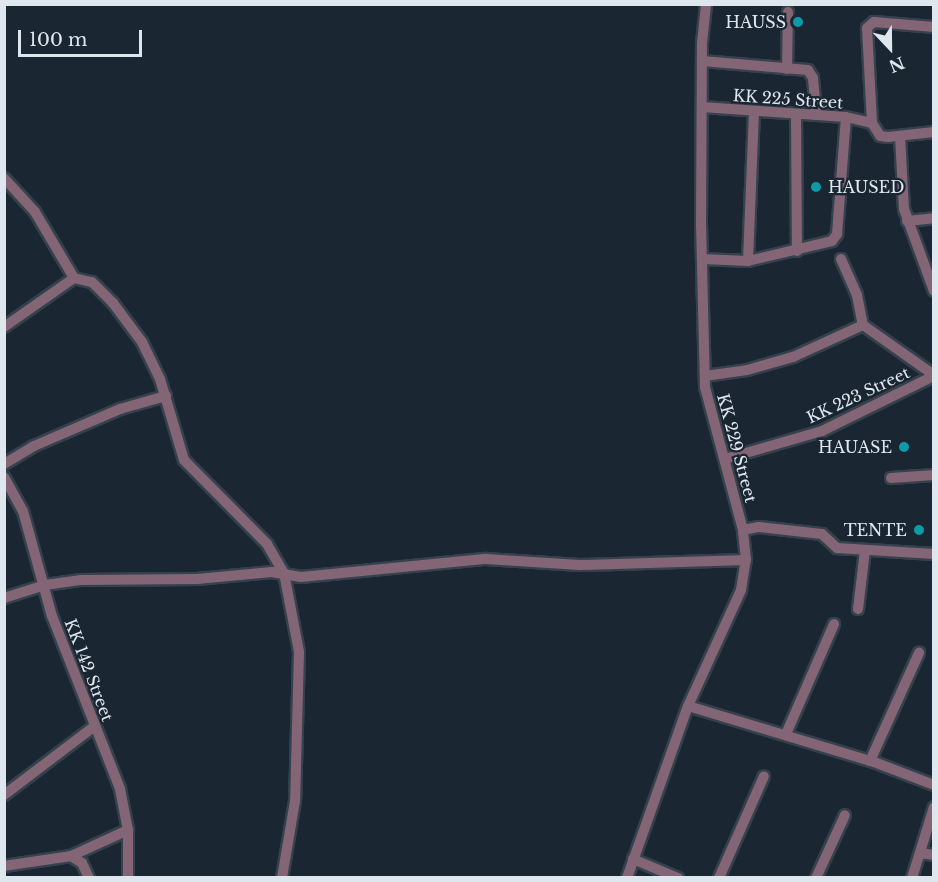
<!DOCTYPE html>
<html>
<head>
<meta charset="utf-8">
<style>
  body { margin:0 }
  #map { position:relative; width:938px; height:882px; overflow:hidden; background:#1a2632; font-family:"Libre Baskerville",serif }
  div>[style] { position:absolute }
  .roads { filter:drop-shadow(2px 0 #35414c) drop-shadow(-2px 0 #35414c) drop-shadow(0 2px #35414c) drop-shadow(0 -2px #35414c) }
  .street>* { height:10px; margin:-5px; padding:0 5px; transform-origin:5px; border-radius:5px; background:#846576 }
  .dots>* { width:16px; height:16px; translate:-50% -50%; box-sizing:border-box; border:3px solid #1a2632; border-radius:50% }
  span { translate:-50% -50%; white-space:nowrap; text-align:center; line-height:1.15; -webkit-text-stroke:4.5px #1a2632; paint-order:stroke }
  .poi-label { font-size:16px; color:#dee6ee }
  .right { translate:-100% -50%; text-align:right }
  .left { translate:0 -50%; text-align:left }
  .street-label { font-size:16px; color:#dee6ee }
  .frame { position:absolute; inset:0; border:6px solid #dee6ee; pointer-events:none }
  .north { position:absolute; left:860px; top:18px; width:60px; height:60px; -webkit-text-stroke:4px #1a2632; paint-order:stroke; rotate:158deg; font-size:16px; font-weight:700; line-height:24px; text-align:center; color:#dee6ee }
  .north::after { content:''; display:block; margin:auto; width:21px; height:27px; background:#dee6ee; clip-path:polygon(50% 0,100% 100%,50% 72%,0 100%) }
  .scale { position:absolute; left:18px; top:30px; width:124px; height:27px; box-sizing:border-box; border:3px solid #dee6ee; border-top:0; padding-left:8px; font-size:18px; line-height:21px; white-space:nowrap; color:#dee6ee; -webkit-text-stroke:4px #1a2632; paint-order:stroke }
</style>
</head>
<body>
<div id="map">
  <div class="roads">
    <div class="street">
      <div style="left:702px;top:61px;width:106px;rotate:4.9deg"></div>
      <div style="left:808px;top:70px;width:9px;rotate:58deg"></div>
      <div style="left:813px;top:78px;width:37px;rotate:85deg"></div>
      <div style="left:787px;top:69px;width:57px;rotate:-89deg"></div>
      <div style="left:702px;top:107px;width:144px;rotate:4deg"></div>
      <div style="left:846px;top:117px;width:27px;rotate:13deg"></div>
      <div style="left:872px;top:123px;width:15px;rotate:58deg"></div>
      <div style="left:880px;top:136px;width:8px;rotate:7deg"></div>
      <div style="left:888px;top:137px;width:46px;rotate:-6.2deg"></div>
      <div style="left:796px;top:114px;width:137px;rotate:89.6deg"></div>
      <div style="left:872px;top:123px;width:95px;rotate:-93deg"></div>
      <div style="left:867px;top:28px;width:9px;rotate:-41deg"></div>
      <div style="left:874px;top:22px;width:60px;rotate:4.8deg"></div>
      <div style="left:900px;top:136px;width:73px;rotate:86.9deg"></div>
      <div style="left:904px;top:209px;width:87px;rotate:69.9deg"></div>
      <div style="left:4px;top:178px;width:46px;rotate:47.6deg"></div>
      <div style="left:35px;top:212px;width:77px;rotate:59.4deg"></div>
      <div style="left:907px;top:221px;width:27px;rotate:-6deg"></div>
      <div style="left:702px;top:259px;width:46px;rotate:2.5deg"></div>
      <div style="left:748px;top:261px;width:86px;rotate:-13.4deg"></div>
      <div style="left:832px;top:241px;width:9px;rotate:-54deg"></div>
      <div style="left:837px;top:234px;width:117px;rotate:-85.6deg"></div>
      <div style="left:841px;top:259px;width:39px;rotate:66deg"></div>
      <div style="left:857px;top:295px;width:31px;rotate:79deg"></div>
      <div style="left:748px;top:261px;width:149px;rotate:-87.7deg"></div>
      <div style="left:4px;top:327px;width:85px;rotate:-35deg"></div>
      <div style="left:74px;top:278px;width:18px;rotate:13deg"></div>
      <div style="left:92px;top:282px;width:30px;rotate:45deg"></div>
      <div style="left:113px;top:303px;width:49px;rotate:53.4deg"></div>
      <div style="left:142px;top:342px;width:41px;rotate:64.1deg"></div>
      <div style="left:160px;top:379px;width:84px;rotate:73.5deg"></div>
      <div style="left:184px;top:460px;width:118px;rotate:45.3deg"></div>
      <div style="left:267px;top:544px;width:34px;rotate:60deg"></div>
      <div style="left:284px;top:573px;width:80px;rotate:79.2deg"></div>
      <div style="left:299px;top:652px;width:149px;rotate:91.5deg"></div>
      <div style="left:295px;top:801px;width:78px;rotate:99.6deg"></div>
      <div style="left:705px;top:376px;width:42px;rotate:-8.1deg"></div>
      <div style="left:747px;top:370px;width:48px;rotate:-15.8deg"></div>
      <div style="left:793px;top:357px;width:77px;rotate:-24.6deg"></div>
      <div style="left:863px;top:325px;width:87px;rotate:35.2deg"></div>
      <div style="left:725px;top:459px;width:101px;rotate:-16.1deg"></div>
      <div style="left:822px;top:431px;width:125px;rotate:-26.2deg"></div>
      <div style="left:4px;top:464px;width:35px;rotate:-31deg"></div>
      <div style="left:34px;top:446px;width:94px;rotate:-23.3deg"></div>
      <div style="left:120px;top:409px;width:48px;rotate:-15.8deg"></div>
      <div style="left:4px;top:477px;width:39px;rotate:61deg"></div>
      <div style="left:23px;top:511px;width:109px;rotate:74.6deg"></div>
      <div style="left:52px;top:616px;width:186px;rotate:68.5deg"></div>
      <div style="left:120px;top:789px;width:42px;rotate:79deg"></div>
      <div style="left:128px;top:830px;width:48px;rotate:90deg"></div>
      <div style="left:891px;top:478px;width:43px;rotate:-4deg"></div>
      <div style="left:743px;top:530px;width:16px;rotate:-11deg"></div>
      <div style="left:759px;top:527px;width:63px;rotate:6.3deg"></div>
      <div style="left:822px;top:534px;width:21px;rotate:43deg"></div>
      <div style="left:837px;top:548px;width:97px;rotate:3.5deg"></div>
      <div style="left:4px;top:598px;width:43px;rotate:-17.6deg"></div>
      <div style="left:45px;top:585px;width:35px;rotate:-8deg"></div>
      <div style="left:80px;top:580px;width:117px;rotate:-0.5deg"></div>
      <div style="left:197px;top:579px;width:75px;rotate:-5.3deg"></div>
      <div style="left:272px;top:572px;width:29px;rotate:10deg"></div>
      <div style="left:301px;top:577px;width:186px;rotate:-5.6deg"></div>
      <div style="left:486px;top:559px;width:94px;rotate:3.7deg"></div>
      <div style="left:580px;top:565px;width:166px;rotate:-1.7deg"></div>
      <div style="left:858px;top:609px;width:59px;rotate:-83.2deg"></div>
      <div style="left:688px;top:706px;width:194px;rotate:16.8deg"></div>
      <div style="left:874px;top:762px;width:64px;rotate:21deg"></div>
      <div style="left:786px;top:734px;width:120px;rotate:-66.4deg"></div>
      <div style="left:870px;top:761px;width:119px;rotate:-65.6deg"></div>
      <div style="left:4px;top:795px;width:114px;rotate:-37.2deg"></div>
      <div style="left:920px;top:853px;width:14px;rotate:8deg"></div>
      <div style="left:71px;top:856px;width:13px;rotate:32deg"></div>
      <div style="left:82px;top:863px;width:17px;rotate:65deg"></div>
      <div style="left:633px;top:859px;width:49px;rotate:22.9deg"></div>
      <div style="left:4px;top:866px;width:68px;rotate:-8.5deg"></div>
      <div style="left:71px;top:856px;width:63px;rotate:-24.5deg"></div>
      <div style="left:627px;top:878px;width:182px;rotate:-70.5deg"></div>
      <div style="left:688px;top:706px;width:128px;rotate:-65.4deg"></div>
      <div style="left:741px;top:590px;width:30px;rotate:-81deg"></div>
      <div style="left:746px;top:560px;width:30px;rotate:-96deg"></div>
      <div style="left:743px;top:530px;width:148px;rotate:-104.9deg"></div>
      <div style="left:705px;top:387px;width:161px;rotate:-91.4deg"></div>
      <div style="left:701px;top:226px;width:183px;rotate:-89.7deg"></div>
      <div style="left:702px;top:43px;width:39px;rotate:-84deg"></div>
      <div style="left:719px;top:878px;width:111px;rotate:-66.2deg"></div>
      <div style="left:816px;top:878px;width:69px;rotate:-65.3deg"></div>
      <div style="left:912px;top:878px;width:74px;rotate:-72.8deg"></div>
    </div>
  </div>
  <div class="dots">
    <div style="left:798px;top:22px;background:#0f9aa8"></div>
    <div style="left:816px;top:187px;background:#0f9aa8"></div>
    <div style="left:904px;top:447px;background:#0f9aa8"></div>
    <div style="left:919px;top:530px;background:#0f9aa8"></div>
  </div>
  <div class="poi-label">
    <span class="right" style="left:786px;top:22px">HAUSS</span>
    <span class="left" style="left:828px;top:187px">HAUSED</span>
    <span class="right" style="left:892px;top:447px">HAUASE</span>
    <span class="right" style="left:907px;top:530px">TENTE</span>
  </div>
  <div class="street-label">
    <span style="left:788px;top:99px;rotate:4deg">KK 225 Street</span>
    <span style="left:858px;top:395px;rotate:-25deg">KK 223 Street</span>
    <span style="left:737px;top:448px;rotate:75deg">KK 229 Street</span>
    <span style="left:89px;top:670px;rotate:69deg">KK 142 Street</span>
  </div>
  <div class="frame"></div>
  <div class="north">N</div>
  <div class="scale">100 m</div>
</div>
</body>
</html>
